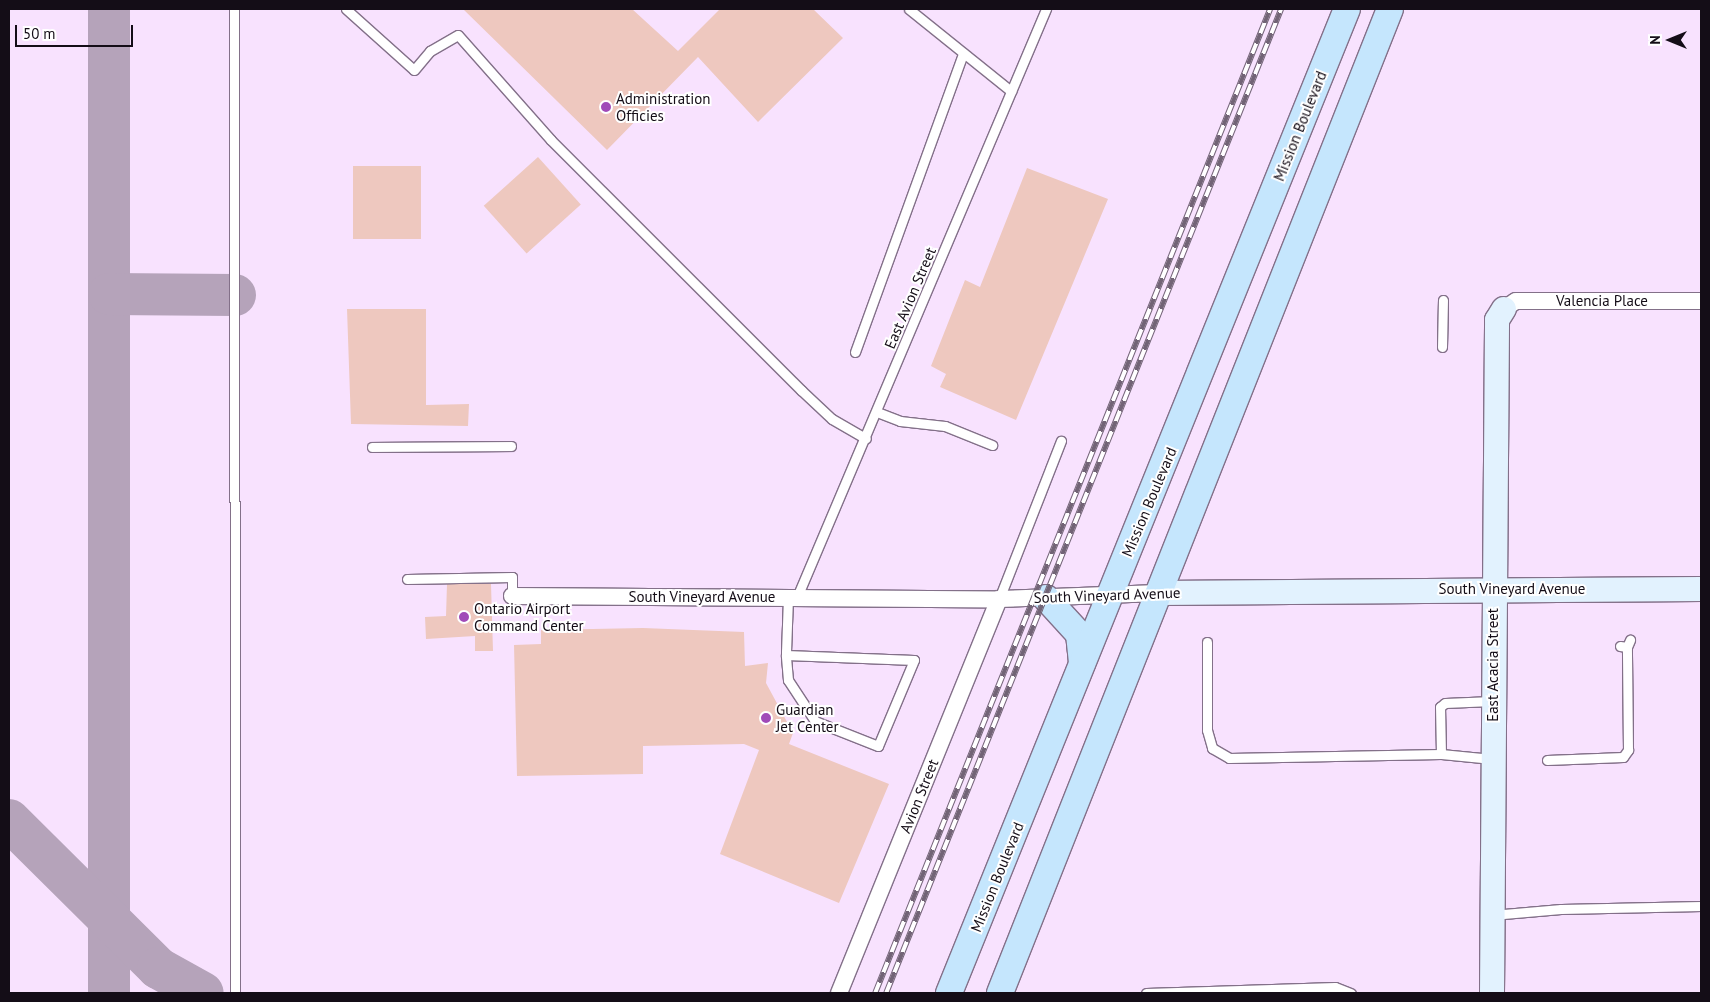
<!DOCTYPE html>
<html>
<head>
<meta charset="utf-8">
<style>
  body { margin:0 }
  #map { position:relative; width:1710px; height:1002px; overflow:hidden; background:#f8e2fe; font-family:"PT Sans",sans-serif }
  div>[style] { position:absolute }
  .taxiway>* { height:42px; margin:-21px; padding:0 21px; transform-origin:21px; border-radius:21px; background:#b5a3ba }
  .building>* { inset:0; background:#eec8bf; transform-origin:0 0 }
  .roads { filter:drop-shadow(1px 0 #837089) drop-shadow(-1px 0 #837089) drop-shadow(0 1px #837089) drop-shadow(0 -1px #837089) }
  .lane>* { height:9px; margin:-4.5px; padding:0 4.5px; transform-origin:4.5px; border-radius:4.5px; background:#fff }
  .street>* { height:16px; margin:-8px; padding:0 8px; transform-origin:8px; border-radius:8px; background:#fff }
  .secondary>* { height:24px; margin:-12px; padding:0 12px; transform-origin:12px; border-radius:12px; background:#e2f2fe }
  .primary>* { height:26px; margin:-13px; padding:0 13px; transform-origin:13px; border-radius:13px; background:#c5e6fd }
  .rail>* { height:5.5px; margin-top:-2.75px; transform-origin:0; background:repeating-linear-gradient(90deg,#fff 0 11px,#726476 0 22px); box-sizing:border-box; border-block:1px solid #726476 }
  .dots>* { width:14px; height:14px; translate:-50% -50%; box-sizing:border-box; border:2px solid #fff; border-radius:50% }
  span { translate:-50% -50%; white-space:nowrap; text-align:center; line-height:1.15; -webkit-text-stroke:4px #fff; paint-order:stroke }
  .poi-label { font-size:15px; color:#140d17 }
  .left { translate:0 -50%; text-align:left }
  .street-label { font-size:15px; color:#140d17 }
  .frame { position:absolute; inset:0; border:10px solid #140d17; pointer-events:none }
  .north { position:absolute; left:1645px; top:15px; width:50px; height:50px; -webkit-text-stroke:4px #fff; paint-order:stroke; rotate:270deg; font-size:14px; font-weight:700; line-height:20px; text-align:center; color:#140d17 }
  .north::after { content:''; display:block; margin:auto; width:18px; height:22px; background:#140d17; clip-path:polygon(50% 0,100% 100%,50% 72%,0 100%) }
  .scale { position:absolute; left:15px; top:25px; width:118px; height:22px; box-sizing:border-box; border:2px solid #140d17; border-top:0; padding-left:6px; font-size:15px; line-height:18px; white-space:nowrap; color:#140d17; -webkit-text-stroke:4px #fff; paint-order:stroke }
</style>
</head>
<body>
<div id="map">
  <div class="taxiway">
    <div style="left:109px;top:9px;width:984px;rotate:90deg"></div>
    <div style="left:109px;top:294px;width:126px;rotate:0.5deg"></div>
    <div style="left:9px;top:820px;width:210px;rotate:44.8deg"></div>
    <div style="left:158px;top:968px;width:51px;rotate:29.1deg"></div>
  </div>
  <div class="building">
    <div style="clip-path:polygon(463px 9px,632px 9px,678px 51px,720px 9px,813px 9px,843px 38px,758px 122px,698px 57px,607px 150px)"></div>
    <div style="left:538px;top:157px;width:64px;height:73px;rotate:48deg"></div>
    <div style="left:353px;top:166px;width:68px;height:73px"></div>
    <div style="clip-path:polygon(1027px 168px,1108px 199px,1016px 420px,940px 387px,946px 374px,931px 366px,965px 280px,980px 287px)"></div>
    <div style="clip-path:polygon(347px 309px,426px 309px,426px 405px,469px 404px,468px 426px,351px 424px)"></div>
    <div style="clip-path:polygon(447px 584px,491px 584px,493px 651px,475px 651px,475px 636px,426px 639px,425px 617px,446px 616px)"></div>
    <div style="clip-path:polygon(643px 628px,744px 632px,745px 666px,768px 663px,766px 683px,793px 733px,789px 744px,889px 784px,839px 903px,720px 854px,759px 750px,744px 744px,643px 746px,643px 774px,517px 776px,514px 645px,541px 644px,541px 630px)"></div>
  </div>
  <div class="roads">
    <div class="lane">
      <div style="left:234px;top:9px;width:984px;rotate:89.94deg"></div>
      <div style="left:346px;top:9px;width:91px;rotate:41.9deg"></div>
      <div style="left:414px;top:70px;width:25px;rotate:-50deg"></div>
      <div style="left:430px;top:51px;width:32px;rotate:-30deg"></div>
      <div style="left:458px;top:35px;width:140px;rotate:48.5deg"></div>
      <div style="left:551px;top:140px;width:354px;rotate:45deg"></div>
      <div style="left:801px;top:390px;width:42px;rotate:43.1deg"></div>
      <div style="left:832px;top:419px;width:39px;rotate:30deg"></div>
      <div style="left:909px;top:9px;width:131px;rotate:38.8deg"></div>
      <div style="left:1442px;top:347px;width:47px;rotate:-88.8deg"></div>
      <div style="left:855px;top:352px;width:318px;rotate:-70.1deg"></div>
      <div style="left:877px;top:412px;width:25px;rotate:21deg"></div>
      <div style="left:900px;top:421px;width:45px;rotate:6.3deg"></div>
      <div style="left:945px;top:426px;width:51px;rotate:22deg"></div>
      <div style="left:372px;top:447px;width:139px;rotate:-0.4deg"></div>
      <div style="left:407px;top:579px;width:105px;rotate:-1.1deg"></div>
      <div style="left:512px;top:577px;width:19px;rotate:90deg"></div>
      <div style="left:797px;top:597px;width:639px;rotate:-67.05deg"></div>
      <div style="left:999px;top:599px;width:170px;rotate:-68.6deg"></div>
      <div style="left:1207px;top:642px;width:88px;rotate:90deg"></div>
      <div style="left:1207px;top:730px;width:19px;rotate:74deg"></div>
      <div style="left:1212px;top:748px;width:20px;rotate:30deg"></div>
      <div style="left:1229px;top:758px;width:212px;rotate:-1.1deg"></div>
      <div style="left:1620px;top:646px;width:7px;rotate:8deg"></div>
      <div style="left:1627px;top:647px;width:8px;rotate:-67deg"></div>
      <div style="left:786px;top:655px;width:128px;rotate:2.2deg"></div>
      <div style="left:914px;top:660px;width:93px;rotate:112.7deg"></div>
      <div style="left:878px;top:746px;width:68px;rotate:-158.4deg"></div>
      <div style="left:815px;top:721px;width:49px;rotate:-123.4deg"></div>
      <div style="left:788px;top:680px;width:25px;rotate:-95deg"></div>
      <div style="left:786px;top:655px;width:3px;rotate:-90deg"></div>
      <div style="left:786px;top:652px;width:55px;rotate:-87.9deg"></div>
      <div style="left:1492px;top:759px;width:51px;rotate:-174.4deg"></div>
      <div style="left:1441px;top:754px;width:47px;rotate:-91.2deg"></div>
      <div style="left:1440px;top:707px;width:6px;rotate:-39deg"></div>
      <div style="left:1445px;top:703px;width:47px;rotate:-2.4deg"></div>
      <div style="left:1547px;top:760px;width:76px;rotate:-2.3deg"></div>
      <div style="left:1623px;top:757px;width:9px;rotate:-54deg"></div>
      <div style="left:1628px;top:750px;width:103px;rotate:-90.6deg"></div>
      <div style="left:1492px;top:915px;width:69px;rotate:-5deg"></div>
      <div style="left:1561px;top:909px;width:140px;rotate:-1.2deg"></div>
      <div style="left:1146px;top:993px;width:189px;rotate:-1.8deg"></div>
      <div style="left:1335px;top:987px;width:17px;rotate:21deg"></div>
    </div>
    <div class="street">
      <div style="left:1504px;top:309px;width:14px;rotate:-34deg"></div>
      <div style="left:1516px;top:301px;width:185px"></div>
      <div style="left:512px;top:596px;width:487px;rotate:0.4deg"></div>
      <div style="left:999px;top:599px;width:159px;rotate:-2.2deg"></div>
      <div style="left:839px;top:993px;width:425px;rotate:-67.9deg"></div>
    </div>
    <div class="secondary">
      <div style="left:1158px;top:593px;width:543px;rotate:-0.42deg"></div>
      <div style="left:1492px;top:993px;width:673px;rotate:-89.57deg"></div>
      <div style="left:1497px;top:320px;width:13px;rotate:-58deg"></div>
    </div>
    <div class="primary">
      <div style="left:1046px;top:598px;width:49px;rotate:47.5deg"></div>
      <div style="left:1079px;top:634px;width:29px;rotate:84deg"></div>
      <div style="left:949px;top:993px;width:1061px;rotate:-67.98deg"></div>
      <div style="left:1000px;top:993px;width:1058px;rotate:-68.38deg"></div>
    </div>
  </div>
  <div class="rail">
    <div style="left:875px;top:993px;width:1060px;rotate:-68.13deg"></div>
    <div style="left:886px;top:993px;width:1060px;rotate:-68.13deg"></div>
  </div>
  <div class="dots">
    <div style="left:606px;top:107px;background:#a04ab8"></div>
    <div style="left:464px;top:617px;background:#a04ab8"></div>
    <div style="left:766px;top:718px;background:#a04ab8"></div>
  </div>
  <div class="poi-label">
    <span class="left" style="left:616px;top:107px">Administration<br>Officies</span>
    <span class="left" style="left:474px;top:617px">Ontario Airport<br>Command Center</span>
    <span class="left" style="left:776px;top:718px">Guardian<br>Jet Center</span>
  </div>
  <div class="street-label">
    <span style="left:1300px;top:126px;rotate:-68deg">Mission Boulevard</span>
    <span style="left:910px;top:298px;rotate:-67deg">East Avion Street</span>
    <span style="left:1602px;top:301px">Valencia Place</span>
    <span style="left:1149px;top:502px;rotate:-67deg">Mission Boulevard</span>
    <span style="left:1512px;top:589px">South Vineyard Avenue</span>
    <span style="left:1107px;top:595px;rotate:-2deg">South Vineyard Avenue</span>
    <span style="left:702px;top:597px">South Vineyard Avenue</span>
    <span style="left:1493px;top:665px;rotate:-90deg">East Acacia Street</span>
    <span style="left:919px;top:796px;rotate:-68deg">Avion Street</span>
    <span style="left:997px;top:877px;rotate:-68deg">Mission Boulevard</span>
  </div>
  <div class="frame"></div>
  <div class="north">N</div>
  <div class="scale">50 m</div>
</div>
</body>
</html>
